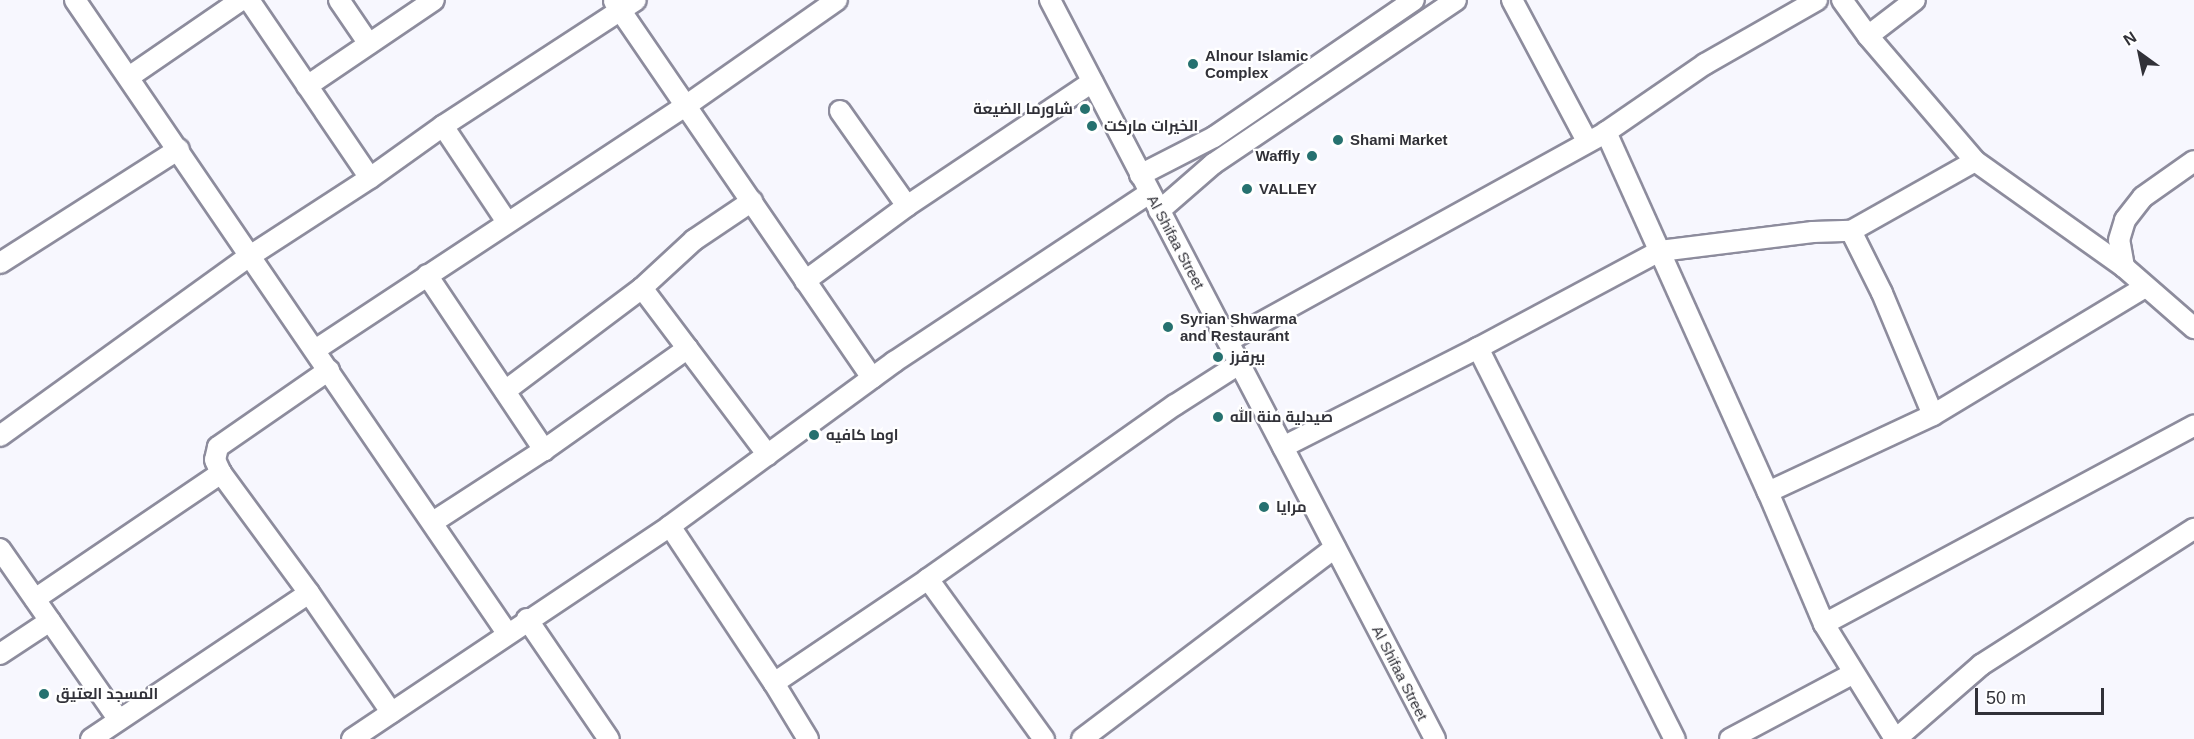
<!DOCTYPE html>
<html>
<head>
<meta charset="utf-8">
<style>
  body { margin:0 }
  #map { position:relative; width:2194px; height:739px; overflow:hidden; background:#f7f7fe; font-family:Helvetica,Cairo,sans-serif }
  div>[style] { position:absolute }
  .roads { filter:drop-shadow(2px 0 #8d8c9d) drop-shadow(-2px 0 #8d8c9d) drop-shadow(0 2px #8d8c9d) drop-shadow(0 -2px #8d8c9d) }
  .minor>* { height:20px; margin:-10px; padding:0 10px; transform-origin:10px; border-radius:10px; background:#fff }
  .dots>* { width:16px; height:16px; translate:-50% -50%; box-sizing:border-box; border:3px solid #fff; border-radius:50% }
  span { translate:-50% -50%; white-space:nowrap; text-align:center; line-height:1.15; -webkit-text-stroke:4.5px #fff; paint-order:stroke }
  .poi-label { font-size:15px; color:#313138; font-weight:700 }
  .left { translate:0 -50%; text-align:left }
  .right { translate:-100% -50%; text-align:right }
  .street-label { font-size:15px; color:#313138 }
  .north { position:absolute; left:2110px; top:24px; width:60px; height:60px; -webkit-text-stroke:4px #fff; paint-order:stroke; rotate:327deg; font-size:16px; font-weight:700; line-height:24px; text-align:center; color:#313138 }
  .north::after { content:''; display:block; margin:auto; width:21px; height:27px; background:#313138; clip-path:polygon(50% 0,100% 100%,50% 72%,0 100%) }
  .scale { position:absolute; left:1975px; top:688px; width:129px; height:27px; box-sizing:border-box; border:3px solid #313138; border-top:0; padding-left:8px; font-size:18px; line-height:21px; white-space:nowrap; color:#313138; -webkit-text-stroke:4px #fff; paint-order:stroke }
</style>
</head>
<body>
<div id="map">
  <div class="roads">
    <div class="minor">
      <div style="left:75px;top:0;width:766px;rotate:55.69deg"></div>
      <div style="left:249px;top:0;width:215px;rotate:55.8deg"></div>
      <div style="left:339px;top:0;width:53px;rotate:55.7deg"></div>
      <div style="left:1050px;top:0;width:833px;rotate:62.48deg"></div>
      <div style="left:1512px;top:0;width:160px;rotate:62deg"></div>
      <div style="left:1842px;top:0;width:44px;rotate:54.2deg"></div>
      <div style="left:1868px;top:36px;width:165px;rotate:49.4deg"></div>
      <div style="left:1975px;top:161px;width:183px;rotate:35.4deg"></div>
      <div style="left:2124px;top:267px;width:93px;rotate:41.1deg"></div>
      <div style="left:614px;top:1px;width:457px;rotate:55.6deg"></div>
      <div style="left:1868px;top:36px;width:59px;rotate:-37.5deg"></div>
      <div style="left:129px;top:77px;width:136px;rotate:-34.5deg"></div>
      <div style="left:307px;top:86px;width:153px;rotate:-34.1deg"></div>
      <div style="left:840px;top:111px;width:116px;rotate:54.8deg"></div>
      <div style="left:443px;top:126px;width:115px;rotate:56.3deg"></div>
      <div style="left:1606px;top:132px;width:395px;rotate:65.8deg"></div>
      <div style="left:1768px;top:492px;width:143px;rotate:67deg"></div>
      <div style="left:1824px;top:624px;width:135px;rotate:58.3deg"></div>
      <div style="left:1140px;top:175px;width:83px;rotate:-27.2deg"></div>
      <div style="left:1214px;top:137px;width:242px;rotate:-34.4deg"></div>
      <div style="left:1159px;top:211px;width:72px;rotate:-41deg"></div>
      <div style="left:1213px;top:164px;width:293px;rotate:-34deg"></div>
      <div style="left:1851px;top:231px;width:69px;rotate:63.4deg"></div>
      <div style="left:1882px;top:293px;width:132px;rotate:67.3deg"></div>
      <div style="left:0;top:263px;width:212px;rotate:-32.5deg"></div>
      <div style="left:2124px;top:267px;width:27px;rotate:-100deg"></div>
      <div style="left:2119px;top:240px;width:21px;rotate:-73deg"></div>
      <div style="left:2125px;top:220px;width:29px;rotate:-52deg"></div>
      <div style="left:2143px;top:197px;width:62px;rotate:-35.2deg"></div>
      <div style="left:427px;top:275px;width:211px;rotate:56.2deg"></div>
      <div style="left:805px;top:281px;width:127px;rotate:-36.3deg"></div>
      <div style="left:907px;top:206px;width:223px;rotate:-33.8deg"></div>
      <div style="left:642px;top:288px;width:209px;rotate:53deg"></div>
      <div style="left:1228px;top:341px;width:432px;rotate:-28.9deg"></div>
      <div style="left:1606px;top:132px;width:120px;rotate:-34.5deg"></div>
      <div style="left:1705px;top:64px;width:129px;rotate:-29.7deg"></div>
      <div style="left:1478px;top:348px;width:438px;rotate:63.3deg"></div>
      <div style="left:315px;top:350px;width:445px;rotate:-33.4deg"></div>
      <div style="left:687px;top:105px;width:183px;rotate:-35deg"></div>
      <div style="left:329px;top:370px;width:135px;rotate:145.3deg"></div>
      <div style="left:218px;top:447px;width:13px;rotate:103deg"></div>
      <div style="left:215px;top:460px;width:14px;rotate:65deg"></div>
      <div style="left:221px;top:473px;width:149px;rotate:53.7deg"></div>
      <div style="left:309px;top:593px;width:145px;rotate:55.4deg"></div>
      <div style="left:505px;top:391px;width:171px;rotate:-36.9deg"></div>
      <div style="left:642px;top:288px;width:71px;rotate:-42.7deg"></div>
      <div style="left:694px;top:240px;width:70px;rotate:-33.9deg"></div>
      <div style="left:0;top:436px;width:308px;rotate:-35.8deg"></div>
      <div style="left:250px;top:256px;width:143px;rotate:-33deg"></div>
      <div style="left:370px;top:178px;width:90px;rotate:-35.5deg"></div>
      <div style="left:443px;top:126px;width:230px;rotate:-33.1deg"></div>
      <div style="left:1283px;top:447px;width:219px;rotate:-26.9deg"></div>
      <div style="left:1478px;top:348px;width:206px;rotate:-28.1deg"></div>
      <div style="left:1660px;top:251px;width:154px;rotate:-7.1deg"></div>
      <div style="left:1813px;top:232px;width:38px;rotate:-2deg"></div>
      <div style="left:1851px;top:231px;width:142px;rotate:-29.4deg"></div>
      <div style="left:1768px;top:492px;width:182px;rotate:-25deg"></div>
      <div style="left:1933px;top:415px;width:248px;rotate:-31.1deg"></div>
      <div style="left:433px;top:522px;width:132px;rotate:-33deg"></div>
      <div style="left:544px;top:450px;width:176px;rotate:-35.3deg"></div>
      <div style="left:670px;top:526px;width:188px;rotate:56.5deg"></div>
      <div style="left:0;top:549px;width:208px;rotate:55.2deg"></div>
      <div style="left:928px;top:579px;width:198px;rotate:54.1deg"></div>
      <div style="left:35px;top:599px;width:225px;rotate:-34.1deg"></div>
      <div style="left:527px;top:619px;width:145px;rotate:55.7deg"></div>
      <div style="left:1824px;top:624px;width:420px;rotate:-28.2deg"></div>
      <div style="left:0;top:654px;width:60px;rotate:-33.4deg"></div>
      <div style="left:91px;top:739px;width:262px;rotate:-33.8deg"></div>
      <div style="left:352px;top:739px;width:383px;rotate:-33.8deg"></div>
      <div style="left:670px;top:526px;width:278px;rotate:-36.2deg"></div>
      <div style="left:894px;top:362px;width:306px;rotate:-33.5deg"></div>
      <div style="left:808px;top:739px;width:66px;rotate:-121.3deg"></div>
      <div style="left:774px;top:683px;width:186px;rotate:-34deg"></div>
      <div style="left:928px;top:579px;width:302px;rotate:-35.2deg"></div>
      <div style="left:1175px;top:405px;width:76px;rotate:-32.6deg"></div>
      <div style="left:1082px;top:739px;width:317px;rotate:-37.1deg"></div>
      <div style="left:1730px;top:739px;width:140px;rotate:-28deg"></div>
      <div style="left:1896px;top:739px;width:113px;rotate:-41deg"></div>
      <div style="left:1981px;top:665px;width:253px;rotate:-32.6deg"></div>
    </div>
  </div>
  <div class="dots">
    <div style="left:1193px;top:64px;background:#26716f"></div>
    <div style="left:1085px;top:109px;background:#26716f"></div>
    <div style="left:1092px;top:126px;background:#26716f"></div>
    <div style="left:1338px;top:140px;background:#26716f"></div>
    <div style="left:1312px;top:156px;background:#26716f"></div>
    <div style="left:1247px;top:189px;background:#26716f"></div>
    <div style="left:1168px;top:327px;background:#26716f"></div>
    <div style="left:1218px;top:357px;background:#26716f"></div>
    <div style="left:1218px;top:417px;background:#26716f"></div>
    <div style="left:814px;top:435px;background:#26716f"></div>
    <div style="left:1264px;top:507px;background:#26716f"></div>
    <div style="left:44px;top:694px;background:#26716f"></div>
  </div>
  <div class="poi-label">
    <span class="left" style="left:1205px;top:64px">Alnour Islamic<br>Complex</span>
    <span class="right" style="left:1073px;top:109px">شاورما الضيعة</span>
    <span class="left" style="left:1104px;top:126px">الخيرات ماركت</span>
    <span class="left" style="left:1350px;top:140px">Shami Market</span>
    <span class="right" style="left:1300px;top:156px">Waffly</span>
    <span class="left" style="left:1259px;top:189px">VALLEY</span>
    <span class="left" style="left:1180px;top:327px">Syrian Shwarma<br>and Restaurant</span>
    <span class="left" style="left:1230px;top:357px">بيرقرز</span>
    <span class="left" style="left:1230px;top:417px">صيدلية منة الله</span>
    <span class="left" style="left:826px;top:435px">اوما كافيه</span>
    <span class="left" style="left:1276px;top:507px">مرايا</span>
    <span class="left" style="left:56px;top:694px">المسجد العتيق</span>
  </div>
  <div class="street-label">
    <span style="left:1176px;top:242px;rotate:62deg">Al Shifaa Street</span>
    <span style="left:1400px;top:673px;rotate:63deg">Al Shifaa Street</span>
  </div>
  <div class="north">N</div>
  <div class="scale">50 m</div>
</div>
</body>
</html>
